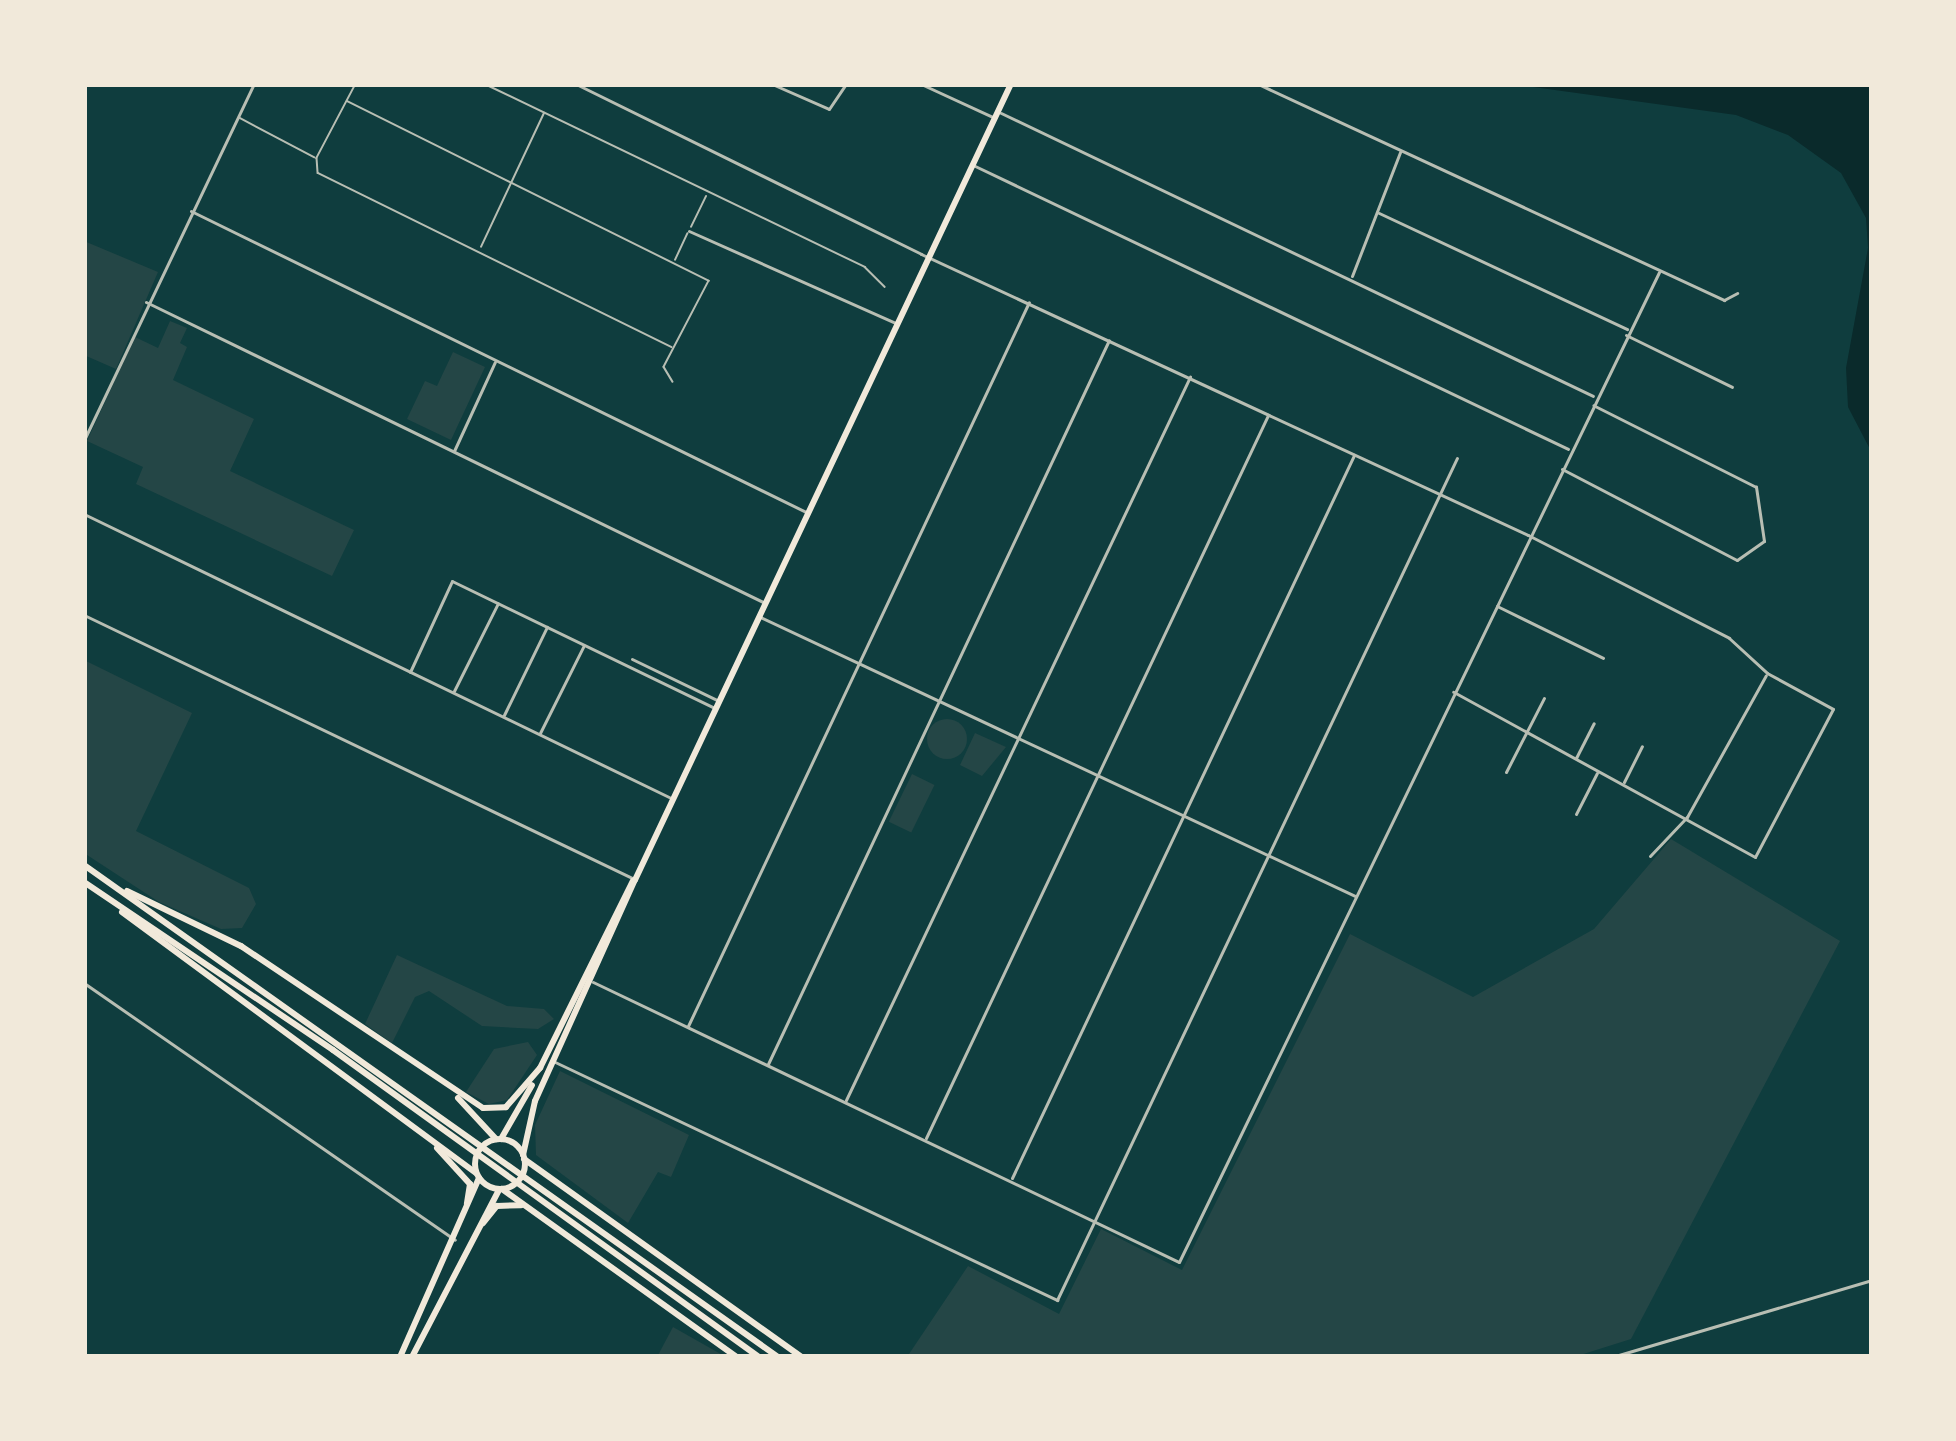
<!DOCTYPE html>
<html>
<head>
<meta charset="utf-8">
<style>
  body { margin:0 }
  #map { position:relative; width:1956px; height:1441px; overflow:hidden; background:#0f3d3e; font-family:"Sofia Sans Condensed",sans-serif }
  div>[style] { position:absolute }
  .green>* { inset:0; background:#244646; transform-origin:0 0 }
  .round { border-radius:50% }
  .water>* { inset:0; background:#0a2a2b }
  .service>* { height:1.5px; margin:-0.75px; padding:0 0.75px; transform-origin:0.75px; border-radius:0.75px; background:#b8beb3 }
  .minor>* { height:3px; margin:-1.5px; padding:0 1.5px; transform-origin:1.5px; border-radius:1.5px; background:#b8beb3 }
  .primary>* { height:6px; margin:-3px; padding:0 3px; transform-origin:3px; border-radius:3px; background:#f1e9da }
  .primary>.ring { margin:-3px; padding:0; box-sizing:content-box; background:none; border:6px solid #f1e9da; border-radius:50% }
  span { translate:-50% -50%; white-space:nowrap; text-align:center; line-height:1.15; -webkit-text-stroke:10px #f1e9da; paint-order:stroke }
  .frame { position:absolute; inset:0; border:87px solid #f1e9da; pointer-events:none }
</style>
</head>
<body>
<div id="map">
  <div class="green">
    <div style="clip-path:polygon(84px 241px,158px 272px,116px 369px,84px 355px)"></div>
    <div style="clip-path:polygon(170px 321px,187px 328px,180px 343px,187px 347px,173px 380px,254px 419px,230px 471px,354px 530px,332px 576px,136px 484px,143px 467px,87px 441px,135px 337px,158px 348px)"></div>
    <div style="clip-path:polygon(453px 352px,485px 367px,451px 440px,407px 419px,425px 381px,437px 386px)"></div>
    <div style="clip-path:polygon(84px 660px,192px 713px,136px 831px,249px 888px,256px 904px,242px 928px,221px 929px,159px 902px,84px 853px)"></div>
    <div class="round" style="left:927px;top:719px;width:40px;height:40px"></div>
    <div style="clip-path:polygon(975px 733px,1006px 747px,982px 776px,960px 765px)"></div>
    <div style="left:912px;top:774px;width:25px;height:53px;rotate:26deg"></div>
    <div style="clip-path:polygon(1671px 839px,1840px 941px,1631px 1339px,1574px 1357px,907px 1357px,968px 1266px,1059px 1314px,1101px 1229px,1182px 1270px,1350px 934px,1473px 997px,1594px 929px)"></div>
    <div style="clip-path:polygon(397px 955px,507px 1006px,544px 1009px,554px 1019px,538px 1029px,482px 1026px,429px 991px,415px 997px,392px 1043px,365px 1024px)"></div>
    <div style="clip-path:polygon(528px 1042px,537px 1055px,507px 1100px,489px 1104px,466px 1092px,494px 1049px)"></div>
    <div style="clip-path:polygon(560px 1071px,689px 1135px,671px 1177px,658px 1172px,628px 1223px,536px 1155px,535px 1125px)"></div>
    <div style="clip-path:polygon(673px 1327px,726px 1357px,657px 1357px)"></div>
  </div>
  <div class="water">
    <div style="clip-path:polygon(1512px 84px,1872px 84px,1872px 453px,1848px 407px,1846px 368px,1868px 248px,1866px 218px,1841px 173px,1788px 135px,1736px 115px)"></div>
  </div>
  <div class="service">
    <div style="left:356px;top:84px;width:84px;rotate:117.8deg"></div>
    <div style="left:317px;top:158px;width:15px;rotate:86deg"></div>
    <div style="left:318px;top:173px;width:394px;rotate:26.2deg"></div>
    <div style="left:485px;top:84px;width:422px;rotate:25.7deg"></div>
    <div style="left:865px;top:267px;width:28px;rotate:45deg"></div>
    <div style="left:347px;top:101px;width:404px;rotate:26.4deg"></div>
    <div style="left:709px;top:281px;width:97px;rotate:117.6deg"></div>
    <div style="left:664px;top:367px;width:17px;rotate:59deg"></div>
    <div style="left:240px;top:118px;width:84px;rotate:27.8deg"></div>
    <div style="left:691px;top:227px;width:34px;rotate:-64deg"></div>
    <div style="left:481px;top:247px;width:148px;rotate:-64.8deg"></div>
    <div style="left:675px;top:260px;width:29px;rotate:-65deg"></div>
  </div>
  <div class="minor">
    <div style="left:576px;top:84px;width:385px;rotate:26.2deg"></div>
    <div style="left:921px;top:254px;width:669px;rotate:24.84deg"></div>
    <div style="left:1528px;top:535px;width:226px;rotate:27.1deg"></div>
    <div style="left:1729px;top:638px;width:52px;rotate:42.6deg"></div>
    <div style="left:1767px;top:673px;width:75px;rotate:28.6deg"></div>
    <div style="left:1833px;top:709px;width:167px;rotate:117.8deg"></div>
    <div style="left:1755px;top:857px;width:344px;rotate:-151.3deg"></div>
    <div style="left:772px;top:84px;width:62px;rotate:23.7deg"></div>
    <div style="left:829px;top:109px;width:30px;rotate:-56deg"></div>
    <div style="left:921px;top:84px;width:81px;rotate:24.7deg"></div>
    <div style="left:1258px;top:84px;width:514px;rotate:24.87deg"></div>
    <div style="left:1724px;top:300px;width:15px;rotate:-28deg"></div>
    <div style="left:1001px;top:113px;width:656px;rotate:25.55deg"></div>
    <div style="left:975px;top:166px;width:657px;rotate:25.51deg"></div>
    <div style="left:191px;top:211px;width:685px;rotate:26.08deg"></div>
    <div style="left:1379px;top:213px;width:274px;rotate:25.1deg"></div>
    <div style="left:689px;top:231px;width:227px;rotate:24deg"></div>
    <div style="left:1352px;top:276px;width:133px;rotate:-68.8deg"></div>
    <div style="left:146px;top:302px;width:688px;rotate:25.93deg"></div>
    <div style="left:1626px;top:335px;width:118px;rotate:26.1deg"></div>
    <div style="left:84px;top:440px;width:395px;rotate:-64.5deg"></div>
    <div style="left:454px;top:451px;width:98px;rotate:-65.3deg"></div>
    <div style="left:1562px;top:469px;width:197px;rotate:27.5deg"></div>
    <div style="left:1737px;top:560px;width:33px;rotate:-35deg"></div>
    <div style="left:1764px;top:541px;width:55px;rotate:-98.4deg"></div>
    <div style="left:1756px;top:487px;width:182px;rotate:-153.3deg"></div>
    <div style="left:84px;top:514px;width:652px;rotate:25.82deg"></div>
    <div style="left:1497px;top:606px;width:118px;rotate:26.1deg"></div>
    <div style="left:84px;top:615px;width:610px;rotate:25.64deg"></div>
    <div style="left:760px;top:617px;width:657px;rotate:25.12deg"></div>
    <div style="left:632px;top:659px;width:94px;rotate:25.8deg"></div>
    <div style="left:410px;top:672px;width:100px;rotate:-65.2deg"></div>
    <div style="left:452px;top:581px;width:292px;rotate:25.8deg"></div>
    <div style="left:454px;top:691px;width:98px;rotate:-63.4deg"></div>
    <div style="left:504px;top:715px;width:98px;rotate:-64deg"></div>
    <div style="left:540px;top:733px;width:98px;rotate:-63.4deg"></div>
    <div style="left:1576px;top:758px;width:39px;rotate:-63deg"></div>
    <div style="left:1506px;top:772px;width:83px;rotate:-62.8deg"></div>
    <div style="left:1624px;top:782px;width:40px;rotate:-63.4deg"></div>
    <div style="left:1576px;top:814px;width:46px;rotate:-62.9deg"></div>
    <div style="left:1650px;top:856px;width:54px;rotate:-46.5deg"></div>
    <div style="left:1687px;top:817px;width:162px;rotate:-60.9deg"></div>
    <div style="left:593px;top:982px;width:649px;rotate:25.54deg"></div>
    <div style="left:1179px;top:1262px;width:1100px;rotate:-64.13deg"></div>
    <div style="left:84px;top:983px;width:451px;rotate:34.7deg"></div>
    <div style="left:688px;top:1026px;width:800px;rotate:-64.78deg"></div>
    <div style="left:555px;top:1062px;width:556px;rotate:25.37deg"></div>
    <div style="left:1057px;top:1300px;width:932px;rotate:-64.59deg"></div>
    <div style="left:768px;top:1064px;width:800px;rotate:-64.78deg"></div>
    <div style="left:846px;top:1100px;width:801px;rotate:-64.56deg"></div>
    <div style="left:926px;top:1138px;width:800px;rotate:-64.68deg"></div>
    <div style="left:1012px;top:1178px;width:800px;rotate:-64.68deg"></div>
    <div style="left:1612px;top:1357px;width:271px;rotate:-16.5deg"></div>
  </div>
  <div class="primary">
    <div style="left:84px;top:865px;width:851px;rotate:35.33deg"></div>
    <div style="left:84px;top:882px;width:300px;rotate:34deg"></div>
    <div style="left:333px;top:1050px;width:525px;rotate:35.78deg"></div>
    <div style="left:127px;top:891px;width:127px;rotate:25.8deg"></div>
    <div style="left:241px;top:946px;width:291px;rotate:33.8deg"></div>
    <div style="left:483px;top:1108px;width:23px;rotate:-2deg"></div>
    <div style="left:506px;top:1107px;width:52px;rotate:-48.9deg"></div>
    <div style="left:122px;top:912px;width:440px;rotate:36.4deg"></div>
    <div style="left:540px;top:1068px;width:209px;rotate:-63.6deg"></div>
    <div style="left:458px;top:1098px;width:56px;rotate:47.2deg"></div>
    <div class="ring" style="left:475px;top:1139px;width:44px;height:44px"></div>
    <div style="left:501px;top:1139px;width:62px;rotate:-60.1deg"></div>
    <div style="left:437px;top:1148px;width:49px;rotate:47.5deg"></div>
    <div style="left:470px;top:1184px;width:20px;rotate:99deg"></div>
    <div style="left:523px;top:1155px;width:55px;rotate:-77.5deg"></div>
    <div style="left:535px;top:1101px;width:243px;rotate:-65.7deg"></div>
    <div style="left:635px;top:880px;width:880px;rotate:-64.72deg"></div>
    <div style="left:524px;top:1159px;width:341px;rotate:35.5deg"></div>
    <div style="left:502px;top:1189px;width:289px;rotate:35.6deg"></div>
    <div style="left:483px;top:1223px;width:22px;rotate:-51deg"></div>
    <div style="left:497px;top:1206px;width:24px;rotate:-2deg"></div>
    <div style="left:400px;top:1357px;width:196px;rotate:-66.2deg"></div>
    <div style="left:412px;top:1357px;width:188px;rotate:-62.5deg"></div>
  </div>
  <div class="frame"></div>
</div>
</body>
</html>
